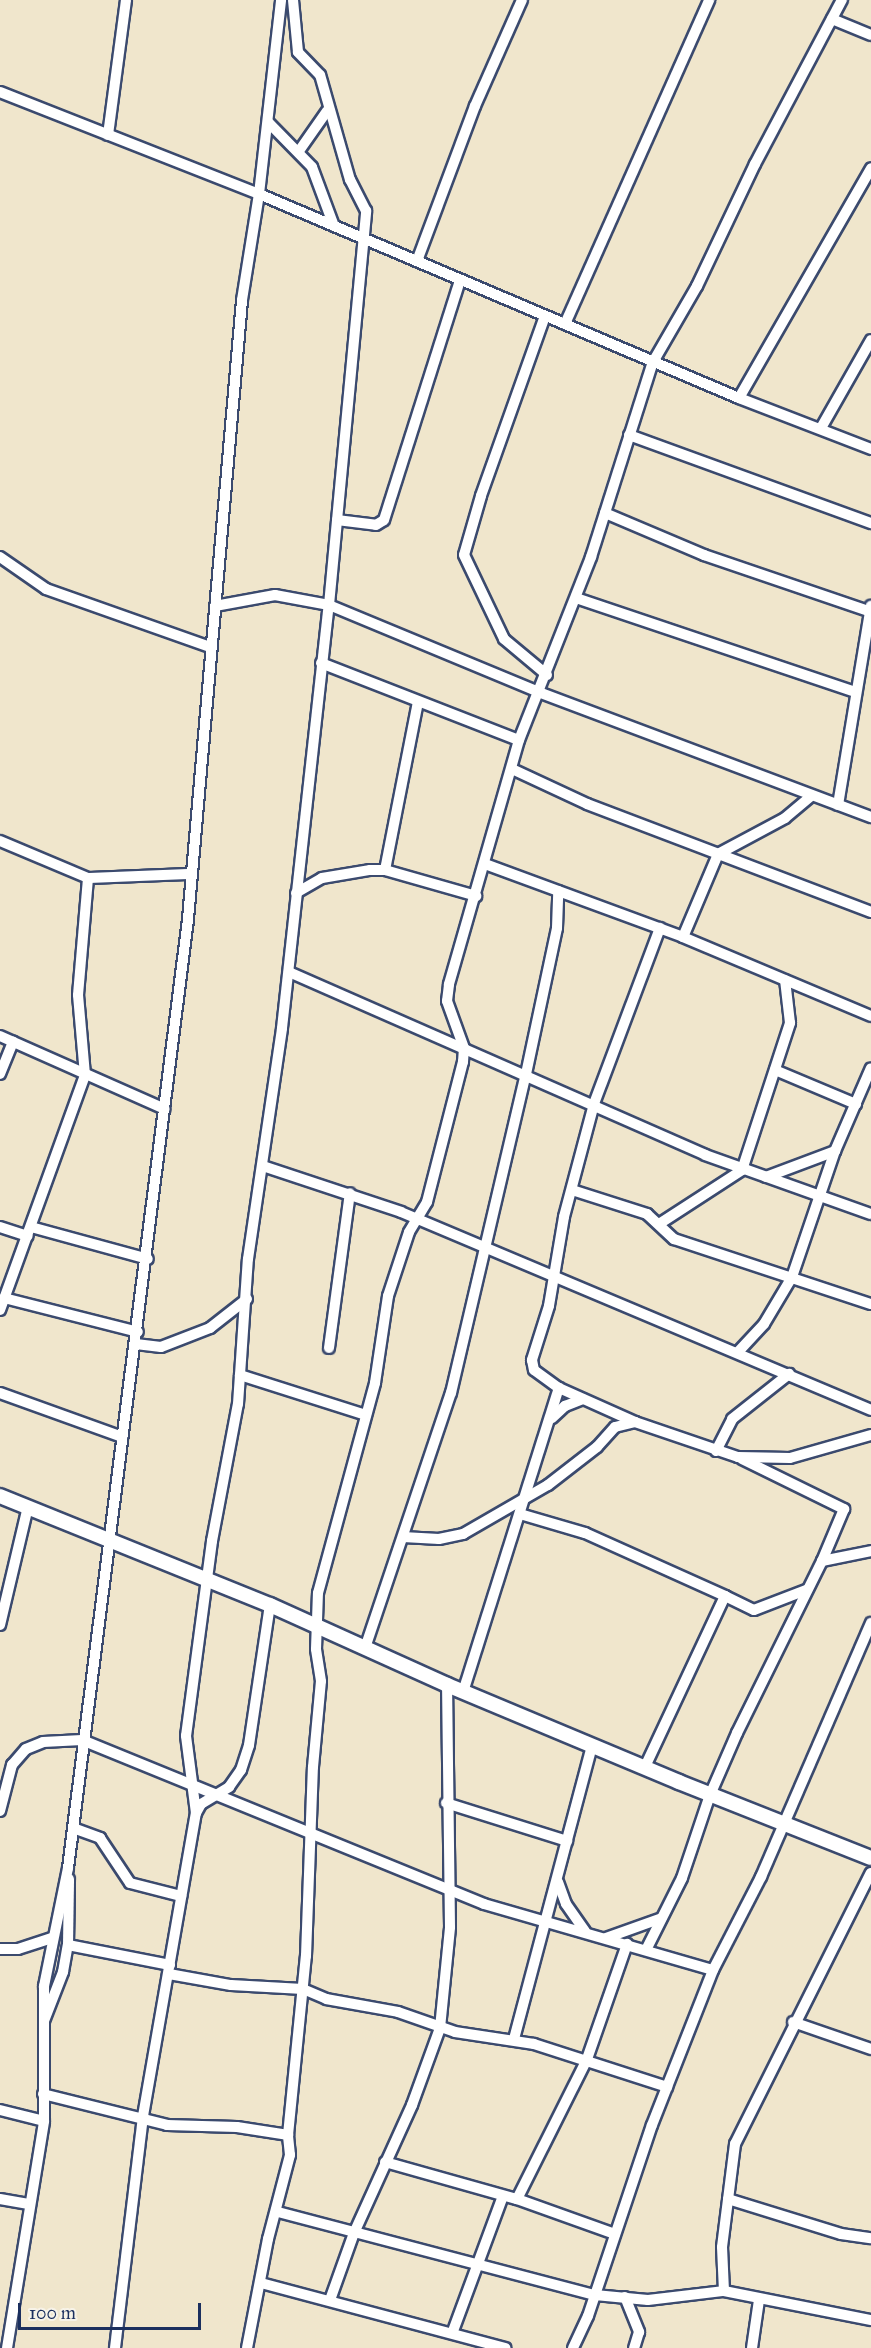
<!DOCTYPE html>
<html>
<head>
<meta charset="utf-8">
<style>
  body { margin:0 }
  #map { position:relative; width:871px; height:2348px; overflow:hidden; background:#f0e6cc; font-family:"IM FELL Great Primer",serif }
  div>[style] { position:absolute }
  .roads { filter:drop-shadow(2px 0 #3b4a6e) drop-shadow(-2px 0 #3b4a6e) drop-shadow(0 2px #3b4a6e) drop-shadow(0 -2px #3b4a6e) }
  .minor>* { height:10px; margin:-5px; padding:0 5px; transform-origin:5px; border-radius:5px; background:#fff }
  .tertiary>* { height:14px; margin:-7px; padding:0 7px; transform-origin:7px; border-radius:7px; background:#fff }
  span { translate:-50% -50%; white-space:nowrap; text-align:center; line-height:1.15; -webkit-text-stroke:4.5px #f7f3e8; paint-order:stroke }
  .scale { position:absolute; left:18px; top:2303px; width:183px; height:27px; box-sizing:border-box; border:3px solid #1b2f5e; border-top:0; padding-left:8px; font-size:18px; line-height:21px; white-space:nowrap; color:#1b2f5e; -webkit-text-stroke:4px #f7f3e8; paint-order:stroke }
</style>
</head>
<body>
<div id="map">
  <div class="roads">
    <div class="minor">
      <div style="left:832px;top:19px;width:42px;rotate:22.3deg"></div>
      <div style="left:0;top:92px;width:278px;rotate:21.5deg"></div>
      <div style="left:259px;top:194px;width:522px;rotate:23.03deg"></div>
      <div style="left:739px;top:398px;width:142px;rotate:21.1deg"></div>
      <div style="left:268px;top:122px;width:63px;rotate:45.6deg"></div>
      <div style="left:312px;top:167px;width:63px;rotate:69.6deg"></div>
      <div style="left:108px;top:135px;width:136px;rotate:-82.4deg"></div>
      <div style="left:299px;top:151px;width:49px;rotate:-55deg"></div>
      <div style="left:417px;top:261px;width:165px;rotate:-69.5deg"></div>
      <div style="left:475px;top:106px;width:116px;rotate:-66.1deg"></div>
      <div style="left:545px;top:316px;width:191px;rotate:109.6deg"></div>
      <div style="left:481px;top:496px;width:61px;rotate:106.1deg"></div>
      <div style="left:464px;top:555px;width:93px;rotate:64.5deg"></div>
      <div style="left:504px;top:639px;width:56px;rotate:39.9deg"></div>
      <div style="left:565px;top:324px;width:355px;rotate:-66deg"></div>
      <div style="left:739px;top:398px;width:265px;rotate:-60.1deg"></div>
      <div style="left:821px;top:428px;width:101px;rotate:-60.4deg"></div>
      <div style="left:629px;top:435px;width:258px;rotate:20deg"></div>
      <div style="left:605px;top:513px;width:108px;rotate:23deg"></div>
      <div style="left:704px;top:555px;width:176px;rotate:18.8deg"></div>
      <div style="left:337px;top:520px;width:39px;rotate:7deg"></div>
      <div style="left:376px;top:525px;width:9px;rotate:-32deg"></div>
      <div style="left:384px;top:520px;width:252px;rotate:-72.4deg"></div>
      <div style="left:0;top:557px;width:56px;rotate:34.8deg"></div>
      <div style="left:46px;top:589px;width:174px;rotate:19.5deg"></div>
      <div style="left:576px;top:598px;width:294px;rotate:18.6deg"></div>
      <div style="left:215px;top:606px;width:61px;rotate:-10.4deg"></div>
      <div style="left:275px;top:595px;width:55px;rotate:10.5deg"></div>
      <div style="left:329px;top:605px;width:230px;rotate:22.5deg"></div>
      <div style="left:541px;top:693px;width:353px;rotate:20.6deg"></div>
      <div style="left:321px;top:663px;width:212px;rotate:21.3deg"></div>
      <div style="left:512px;top:769px;width:83px;rotate:25deg"></div>
      <div style="left:587px;top:804px;width:304px;rotate:20.8deg"></div>
      <div style="left:838px;top:805px;width:202px;rotate:-80.6deg"></div>
      <div style="left:0;top:841px;width:95px;rotate:22.8deg"></div>
      <div style="left:485px;top:864px;width:211px;rotate:20.2deg"></div>
      <div style="left:683px;top:937px;width:204px;rotate:22.8deg"></div>
      <div style="left:385px;top:870px;width:171px;rotate:-78.9deg"></div>
      <div style="left:296px;top:893px;width:30px;rotate:-30deg"></div>
      <div style="left:322px;top:878px;width:49px;rotate:-9.5deg"></div>
      <div style="left:370px;top:870px;width:15px"></div>
      <div style="left:385px;top:870px;width:95px;rotate:15.9deg"></div>
      <div style="left:660px;top:928px;width:188px;rotate:110.6deg"></div>
      <div style="left:594px;top:1104px;width:117px;rotate:104.9deg"></div>
      <div style="left:564px;top:1217px;width:90px;rotate:99.6deg"></div>
      <div style="left:549px;top:1306px;width:57px;rotate:107.5deg"></div>
      <div style="left:532px;top:1360px;width:10px;rotate:79deg"></div>
      <div style="left:534px;top:1370px;width:31px;rotate:36deg"></div>
      <div style="left:559px;top:1388px;width:83px;rotate:24.1deg"></div>
      <div style="left:635px;top:1422px;width:109px;rotate:18.8deg"></div>
      <div style="left:738px;top:1457px;width:52px;rotate:1.1deg"></div>
      <div style="left:790px;top:1458px;width:84px;rotate:-15.9deg"></div>
      <div style="left:683px;top:937px;width:90px;rotate:-67.1deg"></div>
      <div style="left:718px;top:854px;width:76px;rotate:-28.2deg"></div>
      <div style="left:785px;top:818px;width:35px;rotate:-40deg"></div>
      <div style="left:289px;top:972px;width:454px;rotate:23.7deg"></div>
      <div style="left:705px;top:1155px;width:176px;rotate:19.6deg"></div>
      <div style="left:0;top:1036px;width:180px;rotate:23.9deg"></div>
      <div style="left:775px;top:1070px;width:88px;rotate:22.8deg"></div>
      <div style="left:0;top:1074px;width:35px;rotate:-68deg"></div>
      <div style="left:263px;top:1166px;width:145px;rotate:18.4deg"></div>
      <div style="left:401px;top:1212px;width:510px;rotate:22.84deg"></div>
      <div style="left:766px;top:1177px;width:74px;rotate:-20.6deg"></div>
      <div style="left:572px;top:1190px;width:79px;rotate:17.7deg"></div>
      <div style="left:647px;top:1214px;width:37px;rotate:43deg"></div>
      <div style="left:674px;top:1239px;width:207px;rotate:18.3deg"></div>
      <div style="left:659px;top:1224px;width:99px;rotate:-33deg"></div>
      <div style="left:742px;top:1170px;width:155px;rotate:-71.9deg"></div>
      <div style="left:790px;top:1023px;width:43px;rotate:-96.6deg"></div>
      <div style="left:0;top:1227px;width:29px;rotate:18deg"></div>
      <div style="left:31px;top:1227px;width:121px;rotate:15.3deg"></div>
      <div style="left:4px;top:1298px;width:138px;rotate:14.2deg"></div>
      <div style="left:0;top:1310px;width:250px;rotate:-70.1deg"></div>
      <div style="left:85px;top:1075px;width:80px;rotate:-95deg"></div>
      <div style="left:78px;top:995px;width:117px;rotate:-85.1deg"></div>
      <div style="left:88px;top:878px;width:101px;rotate:-2.3deg"></div>
      <div style="left:136px;top:1344px;width:25px;rotate:7deg"></div>
      <div style="left:161px;top:1347px;width:53px;rotate:-21.2deg"></div>
      <div style="left:210px;top:1328px;width:47px;rotate:-38.1deg"></div>
      <div style="left:329px;top:1348px;width:156px;rotate:-82.3deg"></div>
      <div style="left:738px;top:1352px;width:38px;rotate:-47deg"></div>
      <div style="left:764px;top:1324px;width:55px;rotate:-59.2deg"></div>
      <div style="left:792px;top:1277px;width:133px;rotate:-71.2deg"></div>
      <div style="left:835px;top:1151px;width:90px;rotate:-66.6deg"></div>
      <div style="left:240px;top:1375px;width:132px;rotate:17.6deg"></div>
      <div style="left:0;top:1393px;width:130px;rotate:19.8deg"></div>
      <div style="left:552px;top:1418px;width:18px;rotate:-43deg"></div>
      <div style="left:565px;top:1406px;width:19px;rotate:-21deg"></div>
      <div style="left:716px;top:1451px;width:36px;rotate:-63deg"></div>
      <div style="left:732px;top:1419px;width:73px;rotate:-38.3deg"></div>
      <div style="left:742px;top:1459px;width:114px;rotate:26.1deg"></div>
      <div style="left:844px;top:1509px;width:56px;rotate:112.9deg"></div>
      <div style="left:520px;top:1514px;width:68px;rotate:16.3deg"></div>
      <div style="left:585px;top:1533px;width:154px;rotate:24.2deg"></div>
      <div style="left:725px;top:1596px;width:189px;rotate:115.1deg"></div>
      <div style="left:403px;top:1537px;width:36px;rotate:3deg"></div>
      <div style="left:439px;top:1539px;width:25px;rotate:-12deg"></div>
      <div style="left:463px;top:1534px;width:98px;rotate:-30deg"></div>
      <div style="left:548px;top:1485px;width:62px;rotate:-37.8deg"></div>
      <div style="left:597px;top:1447px;width:27px;rotate:-48deg"></div>
      <div style="left:615px;top:1427px;width:21px;rotate:-14deg"></div>
      <div style="left:725px;top:1596px;width:32px;rotate:26deg"></div>
      <div style="left:754px;top:1610px;width:56px;rotate:-21deg"></div>
      <div style="left:0;top:1625px;width:121px;rotate:-76.7deg"></div>
      <div style="left:365px;top:1648px;width:269px;rotate:-71.4deg"></div>
      <div style="left:451px;top:1393px;width:328px;rotate:-76.8deg"></div>
      <div style="left:526px;top:1074px;width:149px;rotate:-78deg"></div>
      <div style="left:557px;top:928px;width:37px;rotate:-88deg"></div>
      <div style="left:463px;top:1692px;width:319px;rotate:-72.5deg"></div>
      <div style="left:446px;top:1803px;width:127px;rotate:17.4deg"></div>
      <div style="left:0;top:1811px;width:48px;rotate:-75.4deg"></div>
      <div style="left:12px;top:1765px;width:21px;rotate:-49deg"></div>
      <div style="left:26px;top:1749px;width:18px;rotate:-22deg"></div>
      <div style="left:43px;top:1742px;width:39px;rotate:-3deg"></div>
      <div style="left:82px;top:1740px;width:434px;rotate:22.2deg"></div>
      <div style="left:484px;top:1904px;width:238px;rotate:16.1deg"></div>
      <div style="left:196px;top:1813px;width:10px;rotate:-61deg"></div>
      <div style="left:201px;top:1804px;width:33px;rotate:-31deg"></div>
      <div style="left:229px;top:1787px;width:21px;rotate:-55deg"></div>
      <div style="left:241px;top:1770px;width:26px;rotate:-72deg"></div>
      <div style="left:249px;top:1745px;width:142px;rotate:-81.5deg"></div>
      <div style="left:73px;top:1828px;width:29px;rotate:20deg"></div>
      <div style="left:100px;top:1838px;width:54px;rotate:56.3deg"></div>
      <div style="left:130px;top:1883px;width:53px;rotate:14.3deg"></div>
      <div style="left:558px;top:1882px;width:23px;rotate:70deg"></div>
      <div style="left:566px;top:1904px;width:33px;rotate:55deg"></div>
      <div style="left:606px;top:1938px;width:59px;rotate:-19.7deg"></div>
      <div style="left:68px;top:1945px;width:104px;rotate:11.1deg"></div>
      <div style="left:0;top:1949px;width:18px"></div>
      <div style="left:18px;top:1949px;width:36px;rotate:-18deg"></div>
      <div style="left:646px;top:1950px;width:80px;rotate:-63.4deg"></div>
      <div style="left:682px;top:1878px;width:88px;rotate:-71.4deg"></div>
      <div style="left:710px;top:1795px;width:68px;rotate:-66.5deg"></div>
      <div style="left:737px;top:1733px;width:192px;rotate:-63.7deg"></div>
      <div style="left:822px;top:1561px;width:50px;rotate:-11.5deg"></div>
      <div style="left:169px;top:1974px;width:63px;rotate:10.1deg"></div>
      <div style="left:231px;top:1985px;width:72px;rotate:3.2deg"></div>
      <div style="left:303px;top:1989px;width:25px;rotate:23deg"></div>
      <div style="left:326px;top:1999px;width:73px;rotate:10.2deg"></div>
      <div style="left:398px;top:2012px;width:60px;rotate:19.3deg"></div>
      <div style="left:455px;top:2032px;width:80px;rotate:8.6deg"></div>
      <div style="left:534px;top:2044px;width:140px;rotate:17.9deg"></div>
      <div style="left:44px;top:2021px;width:53px;rotate:-68.8deg"></div>
      <div style="left:63px;top:1972px;width:27px;rotate:-80deg"></div>
      <div style="left:68px;top:1945px;width:66px;rotate:-89.1deg"></div>
      <div style="left:793px;top:2022px;width:83px;rotate:19.1deg"></div>
      <div style="left:514px;top:2039px;width:303px;rotate:-75.1deg"></div>
      <div style="left:43px;top:2094px;width:128px;rotate:14deg"></div>
      <div style="left:167px;top:2125px;width:70px;rotate:1.6deg"></div>
      <div style="left:237px;top:2127px;width:52px;rotate:8.9deg"></div>
      <div style="left:0;top:2110px;width:45px;rotate:14deg"></div>
      <div style="left:385px;top:2162px;width:137px;rotate:15.7deg"></div>
      <div style="left:517px;top:2199px;width:104px;rotate:19.7deg"></div>
      <div style="left:0;top:2199px;width:29px;rotate:10deg"></div>
      <div style="left:517px;top:2199px;width:157px;rotate:-63.4deg"></div>
      <div style="left:587px;top:2059px;width:122px;rotate:-70.8deg"></div>
      <div style="left:728px;top:2199px;width:118px;rotate:17.2deg"></div>
      <div style="left:841px;top:2234px;width:30px;rotate:8deg"></div>
      <div style="left:278px;top:2212px;width:328px;rotate:14.7deg"></div>
      <div style="left:595px;top:2295px;width:53px;rotate:5.4deg"></div>
      <div style="left:648px;top:2300px;width:77px;rotate:-6.8deg"></div>
      <div style="left:724px;top:2291px;width:150px;rotate:11.2deg"></div>
      <div style="left:261px;top:2283px;width:253px;rotate:14.9deg"></div>
      <div style="left:724px;top:2291px;width:44px;rotate:-92.6deg"></div>
      <div style="left:722px;top:2247px;width:104px;rotate:-82.8deg"></div>
      <div style="left:735px;top:2144px;width:303px;rotate:-63.4deg"></div>
      <div style="left:625px;top:2297px;width:38px;rotate:68deg"></div>
      <div style="left:639px;top:2332px;width:17px;rotate:107deg"></div>
      <div style="left:330px;top:2300px;width:71px;rotate:-70.3deg"></div>
      <div style="left:354px;top:2233px;width:141px;rotate:-65.6deg"></div>
      <div style="left:412px;top:2105px;width:82px;rotate:-70deg"></div>
      <div style="left:440px;top:2028px;width:101px;rotate:-84.3deg"></div>
      <div style="left:450px;top:1927px;width:242px;rotate:-90.7deg"></div>
      <div style="left:453px;top:2331px;width:144px;rotate:-69.7deg"></div>
      <div style="left:7px;top:2348px;width:230px;rotate:-80.7deg"></div>
      <div style="left:44px;top:2121px;width:135px;rotate:-90deg"></div>
      <div style="left:44px;top:1986px;width:120px;rotate:-78.5deg"></div>
      <div style="left:68px;top:1868px;width:957px;rotate:-82.79deg"></div>
      <div style="left:188px;top:919px;width:621px;rotate:-85.01deg"></div>
      <div style="left:242px;top:300px;width:107px;rotate:-80.9deg"></div>
      <div style="left:259px;top:194px;width:195px;rotate:-83.5deg"></div>
      <div style="left:115px;top:2348px;width:234px;rotate:-83.1deg"></div>
      <div style="left:143px;top:2116px;width:308px;rotate:-80.1deg"></div>
      <div style="left:196px;top:1813px;width:78px;rotate:-97.4deg"></div>
      <div style="left:186px;top:1736px;width:197px;rotate:-82.4deg"></div>
      <div style="left:212px;top:1541px;width:139px;rotate:-79.3deg"></div>
      <div style="left:238px;top:1404px;width:145px;rotate:-86.1deg"></div>
      <div style="left:248px;top:1259px;width:233px;rotate:-81.6deg"></div>
      <div style="left:282px;top:1028px;width:426px;rotate:-83.7deg"></div>
      <div style="left:329px;top:605px;width:396px;rotate:-84.6deg"></div>
      <div style="left:366px;top:211px;width:35px;rotate:-117deg"></div>
      <div style="left:350px;top:180px;width:109px;rotate:-105.9deg"></div>
      <div style="left:320px;top:75px;width:32px;rotate:-134deg"></div>
      <div style="left:298px;top:52px;width:52px;rotate:-95.5deg"></div>
      <div style="left:247px;top:2348px;width:111px;rotate:-79.1deg"></div>
      <div style="left:268px;top:2239px;width:87px;rotate:-75.3deg"></div>
      <div style="left:290px;top:2155px;width:20px;rotate:-96deg"></div>
      <div style="left:288px;top:2135px;width:180px;rotate:-84.3deg"></div>
      <div style="left:306px;top:1956px;width:189px;rotate:-87.9deg"></div>
      <div style="left:313px;top:1767px;width:86px;rotate:-84.7deg"></div>
      <div style="left:321px;top:1681px;width:32px;rotate:-99deg"></div>
      <div style="left:316px;top:1649px;width:56px;rotate:-88deg"></div>
      <div style="left:318px;top:1593px;width:218px;rotate:-74.8deg"></div>
      <div style="left:375px;top:1383px;width:88px;rotate:-81.5deg"></div>
      <div style="left:388px;top:1296px;width:67px;rotate:-71.8deg"></div>
      <div style="left:409px;top:1232px;width:35px;rotate:-59deg"></div>
      <div style="left:427px;top:1202px;width:145px;rotate:-75.6deg"></div>
      <div style="left:463px;top:1062px;width:14px;rotate:-86deg"></div>
      <div style="left:464px;top:1048px;width:50px;rotate:-109.9deg"></div>
      <div style="left:447px;top:1001px;width:17px;rotate:-83deg"></div>
      <div style="left:449px;top:984px;width:254px;rotate:-74deg"></div>
      <div style="left:519px;top:740px;width:197px;rotate:-68.5deg"></div>
      <div style="left:591px;top:557px;width:205px;rotate:-72.4deg"></div>
      <div style="left:653px;top:362px;width:88px;rotate:-59.9deg"></div>
      <div style="left:697px;top:286px;width:135px;rotate:-64.6deg"></div>
      <div style="left:755px;top:164px;width:186px;rotate:-62.1deg"></div>
      <div style="left:573px;top:2348px;width:35px;rotate:-65deg"></div>
      <div style="left:588px;top:2316px;width:201px;rotate:-71.5deg"></div>
      <div style="left:652px;top:2125px;width:167px;rotate:-68.5deg"></div>
      <div style="left:713px;top:1970px;width:105px;rotate:-62.7deg"></div>
      <div style="left:761px;top:1877px;width:277px;rotate:-66.6deg"></div>
      <div style="left:752px;top:2348px;width:49px;rotate:-81.7deg"></div>
    </div>
    <div class="tertiary">
      <div style="left:0;top:1496px;width:291px;rotate:22deg"></div>
      <div style="left:270px;top:1605px;width:194px;rotate:24.3deg"></div>
      <div style="left:447px;top:1685px;width:251px;rotate:22.7deg"></div>
      <div style="left:679px;top:1782px;width:206px;rotate:21.6deg"></div>
    </div>
  </div>
  <div class="scale">100 m</div>
</div>
</body>
</html>
